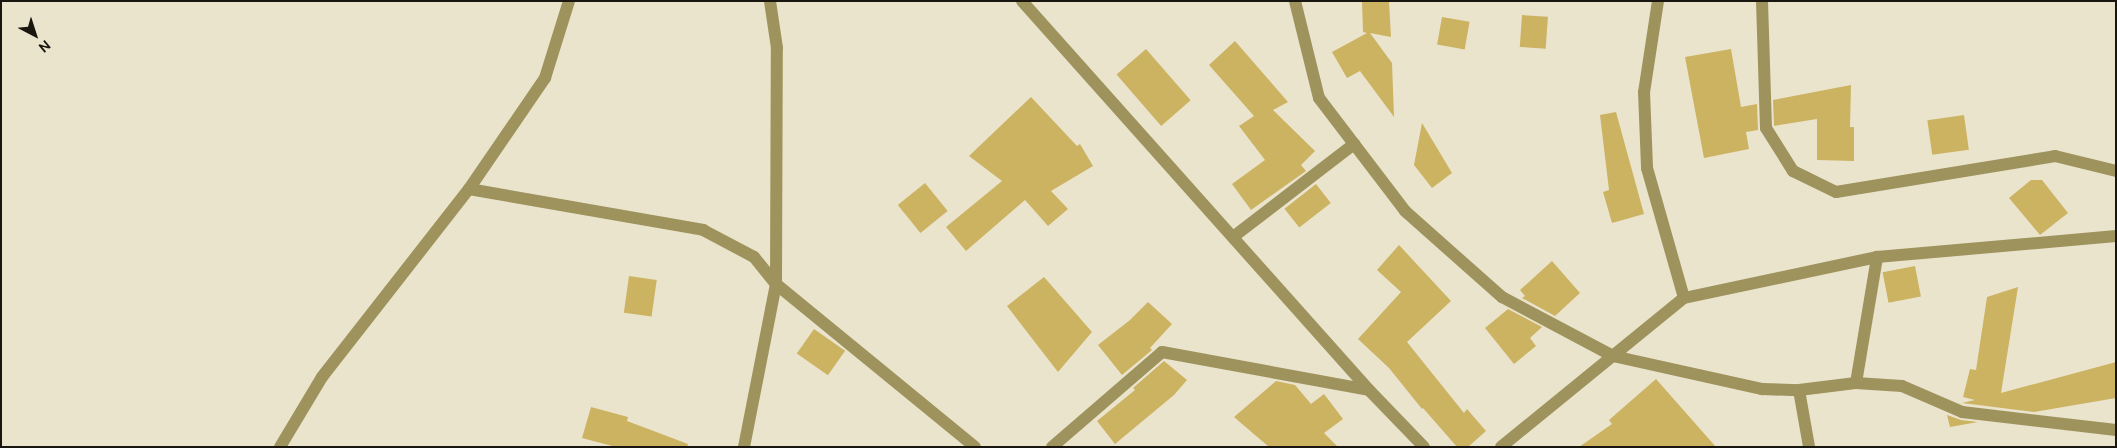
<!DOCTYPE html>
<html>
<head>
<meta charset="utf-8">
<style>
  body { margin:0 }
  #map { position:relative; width:2117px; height:448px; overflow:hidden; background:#ebe4cd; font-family:Ubuntu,sans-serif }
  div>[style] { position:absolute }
  .building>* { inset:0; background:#ccb362; transform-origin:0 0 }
  .minor>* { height:12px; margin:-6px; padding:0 6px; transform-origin:6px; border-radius:6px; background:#9e935d }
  span { translate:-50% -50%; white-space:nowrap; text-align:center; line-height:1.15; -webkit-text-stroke:4px #ebe4cd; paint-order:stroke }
  .frame { position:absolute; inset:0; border:2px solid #18160e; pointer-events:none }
  .north { position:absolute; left:10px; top:10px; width:50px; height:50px; -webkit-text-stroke:4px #ebe4cd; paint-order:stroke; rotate:140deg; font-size:14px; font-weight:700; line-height:20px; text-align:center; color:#18160e }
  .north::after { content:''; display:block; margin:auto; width:18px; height:22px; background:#18160e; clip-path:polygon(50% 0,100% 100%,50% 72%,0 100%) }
</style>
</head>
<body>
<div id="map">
  <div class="building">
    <div style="clip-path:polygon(1362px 1px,1389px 1px,1391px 37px,1370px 33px,1392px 63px,1394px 117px,1360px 71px,1347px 78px,1332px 52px,1367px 33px,1363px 32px)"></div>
    <div style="left:1522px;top:15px;width:26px;height:32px;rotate:4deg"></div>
    <div style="left:1442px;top:17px;width:28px;height:28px;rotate:10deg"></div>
    <div style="clip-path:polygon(1235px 41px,1288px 102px,1273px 110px,1315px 151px,1301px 165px,1306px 171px,1251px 210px,1232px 184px,1265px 160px,1239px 126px,1254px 116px,1209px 65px)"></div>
    <div style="left:1146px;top:49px;width:68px;height:39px;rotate:49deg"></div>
    <div style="clip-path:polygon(1731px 49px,1741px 107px,1757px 104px,1758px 130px,1746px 132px,1749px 149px,1704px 158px,1685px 57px)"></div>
    <div style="clip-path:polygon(1851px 85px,1850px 127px,1854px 127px,1854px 161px,1817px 160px,1817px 119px,1774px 126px,1773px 100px)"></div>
    <div style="clip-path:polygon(1031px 97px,1077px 146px,1080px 144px,1093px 166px,1051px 191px,1068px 209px,1048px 226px,1025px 200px,966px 251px,946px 227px,1002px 181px,969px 156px)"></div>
    <div style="clip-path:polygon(1616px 112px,1644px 214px,1612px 223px,1603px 192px,1609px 190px,1600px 115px)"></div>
    <div style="left:1964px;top:115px;width:35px;height:37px;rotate:82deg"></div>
    <div style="clip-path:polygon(1422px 123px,1452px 173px,1432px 188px,1414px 165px)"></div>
    <div style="clip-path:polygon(2031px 180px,2042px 180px,2068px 213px,2040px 235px,2009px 198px)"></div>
    <div style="left:925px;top:183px;width:36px;height:35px;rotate:51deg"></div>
    <div style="left:1316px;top:184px;width:24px;height:40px;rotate:52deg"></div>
    <div style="clip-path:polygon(1399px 245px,1451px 301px,1407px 342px,1464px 413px,1467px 409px,1486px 431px,1468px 447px,1457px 447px,1423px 408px,1422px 409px,1389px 368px,1358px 339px,1401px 292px,1377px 270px)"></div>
    <div style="clip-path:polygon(1552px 261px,1580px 293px,1555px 316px,1522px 298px,1525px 296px,1520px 290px)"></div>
    <div style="left:1915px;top:266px;width:31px;height:33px;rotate:79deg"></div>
    <div style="left:629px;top:276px;width:28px;height:37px;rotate:8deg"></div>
    <div style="clip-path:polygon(1044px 277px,1092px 332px,1058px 372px,1007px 306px)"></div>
    <div style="clip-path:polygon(2018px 287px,2001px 393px,2116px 362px,2116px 398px,2034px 412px,1962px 403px,1975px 400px,1963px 397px,1970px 369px,1976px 370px,1987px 297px)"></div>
    <div style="clip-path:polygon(1148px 302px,1172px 324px,1150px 348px,1152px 350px,1122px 375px,1098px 345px,1130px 320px)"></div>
    <div style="clip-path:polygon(1508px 309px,1542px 327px,1530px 338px,1536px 346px,1514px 364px,1485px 328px)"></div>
    <div style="left:814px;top:329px;width:38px;height:30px;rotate:35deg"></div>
    <div style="clip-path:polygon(1164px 361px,1187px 380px,1174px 395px,1115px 444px,1097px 421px,1135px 390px,1133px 388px)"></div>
    <div style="clip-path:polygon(1656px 379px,1716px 447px,1579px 447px,1612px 424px,1609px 420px)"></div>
    <div style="clip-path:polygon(1276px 381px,1295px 385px,1311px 404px,1324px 394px,1343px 419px,1324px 433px,1338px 447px,1269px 447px,1234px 417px)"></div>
    <div style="clip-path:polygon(591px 407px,628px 417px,627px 421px,688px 444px,687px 447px,616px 447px,582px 438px)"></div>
    <div style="clip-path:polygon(1947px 415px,1961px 420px,1978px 422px,1950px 427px)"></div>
  </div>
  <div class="minor">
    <div style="left:1022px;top:1px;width:521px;rotate:48.27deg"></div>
    <div style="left:1369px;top:390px;width:79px;rotate:46deg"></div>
    <div style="left:1295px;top:1px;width:100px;rotate:76.1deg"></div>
    <div style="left:1319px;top:98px;width:142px;rotate:52.7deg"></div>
    <div style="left:1405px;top:211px;width:130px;rotate:41.6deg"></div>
    <div style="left:1502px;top:297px;width:126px;rotate:28deg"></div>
    <div style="left:1613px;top:356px;width:153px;rotate:12.5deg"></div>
    <div style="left:1762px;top:389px;width:37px;rotate:2deg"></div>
    <div style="left:1799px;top:390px;width:57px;rotate:-7deg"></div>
    <div style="left:1856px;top:383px;width:46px;rotate:3.7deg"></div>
    <div style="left:1902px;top:386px;width:65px;rotate:23.4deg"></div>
    <div style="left:1962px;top:412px;width:155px;rotate:6.7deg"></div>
    <div style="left:1658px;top:1px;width:92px;rotate:98.7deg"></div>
    <div style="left:1644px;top:92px;width:76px;rotate:87.7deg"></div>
    <div style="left:1647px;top:168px;width:135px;rotate:74.1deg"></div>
    <div style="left:1762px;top:1px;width:127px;rotate:88.2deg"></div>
    <div style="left:1766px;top:128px;width:51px;rotate:57.9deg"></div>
    <div style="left:1793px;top:171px;width:48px;rotate:26deg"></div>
    <div style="left:1836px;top:192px;width:222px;rotate:-9.3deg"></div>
    <div style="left:2055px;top:156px;width:63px;rotate:13.8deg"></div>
    <div style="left:469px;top:189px;width:238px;rotate:9.9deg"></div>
    <div style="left:703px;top:230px;width:58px;rotate:27.9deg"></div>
    <div style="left:754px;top:257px;width:35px;rotate:51deg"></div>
    <div style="left:776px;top:284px;width:257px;rotate:39.3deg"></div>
    <div style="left:1233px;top:237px;width:153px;rotate:-37.5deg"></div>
    <div style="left:1856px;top:383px;width:128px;rotate:-80.5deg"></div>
    <div style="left:1799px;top:390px;width:58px;rotate:80deg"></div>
    <div style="left:280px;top:447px;width:82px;rotate:-59deg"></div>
    <div style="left:322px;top:377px;width:239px;rotate:-52deg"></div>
    <div style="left:469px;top:189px;width:135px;rotate:-55.6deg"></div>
    <div style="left:545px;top:78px;width:81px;rotate:-72.7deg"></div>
    <div style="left:744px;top:447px;width:166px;rotate:-78.9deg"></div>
    <div style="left:776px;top:284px;width:236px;rotate:-89.8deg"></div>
    <div style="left:777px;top:48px;width:48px;rotate:-98.5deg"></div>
    <div style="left:1052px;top:447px;width:145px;rotate:-40.8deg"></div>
    <div style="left:1162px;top:352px;width:210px;rotate:10.4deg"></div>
    <div style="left:1501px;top:447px;width:236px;rotate:-39.2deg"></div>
    <div style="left:1684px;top:298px;width:197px;rotate:-12deg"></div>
    <div style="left:1877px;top:257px;width:240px;rotate:-5deg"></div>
  </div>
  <div class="frame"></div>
  <div class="north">N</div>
</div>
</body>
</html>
